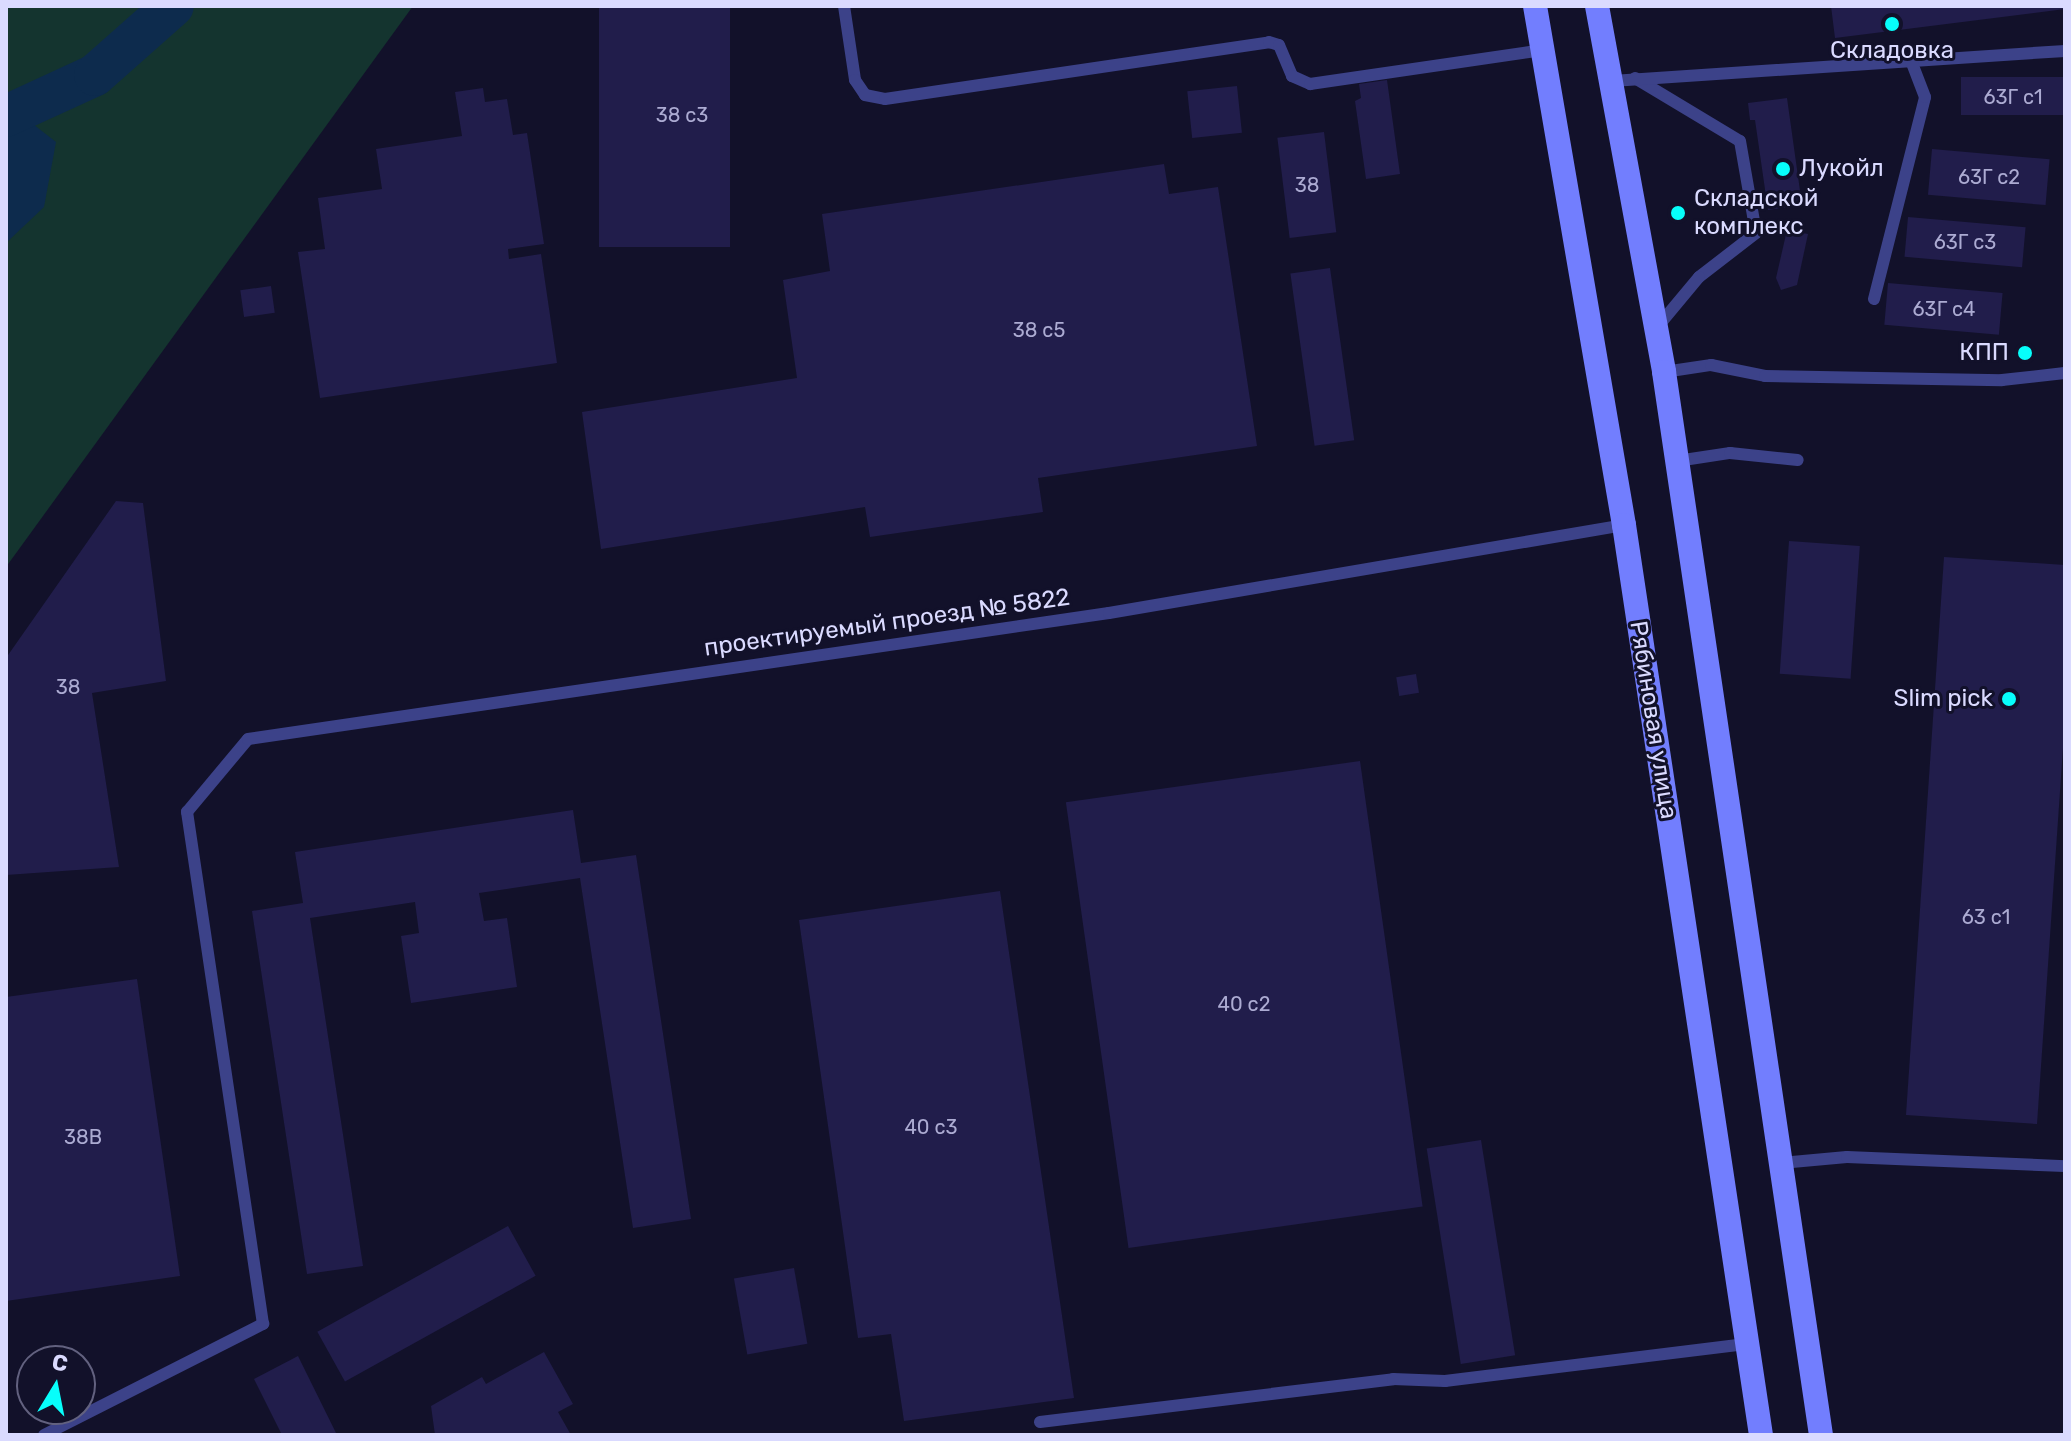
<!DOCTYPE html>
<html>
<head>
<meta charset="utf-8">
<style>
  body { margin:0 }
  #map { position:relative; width:2071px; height:1441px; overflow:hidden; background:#12112a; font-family:Rubik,sans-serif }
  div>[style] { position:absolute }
  .green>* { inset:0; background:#14342f }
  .water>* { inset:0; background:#0d2b4d }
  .river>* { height:42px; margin:-21px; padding:0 21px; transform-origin:21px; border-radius:21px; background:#0d2b4d }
  .building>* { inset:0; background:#211d4b; transform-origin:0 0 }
  .lane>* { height:12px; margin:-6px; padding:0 6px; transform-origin:6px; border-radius:6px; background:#3c4289 }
  .secondary>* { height:24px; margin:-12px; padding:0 12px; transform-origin:12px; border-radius:12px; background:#727efe }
  .dots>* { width:22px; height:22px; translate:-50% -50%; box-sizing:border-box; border:4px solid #12112a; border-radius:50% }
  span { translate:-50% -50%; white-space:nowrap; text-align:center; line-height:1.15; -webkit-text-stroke:6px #12112a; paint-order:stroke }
  .number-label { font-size:20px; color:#acabd2 }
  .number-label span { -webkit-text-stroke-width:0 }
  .poi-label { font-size:24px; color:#dadaff }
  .left { translate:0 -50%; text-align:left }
  .right { translate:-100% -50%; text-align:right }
  .street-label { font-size:24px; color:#dadaff }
  .frame { position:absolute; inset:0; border:8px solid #dadaff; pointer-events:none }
  .north { position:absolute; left:16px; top:1345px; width:80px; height:80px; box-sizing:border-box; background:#12112a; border:2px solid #62617f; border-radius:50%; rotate:10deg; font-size:22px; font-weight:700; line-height:32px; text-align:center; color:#dadaff }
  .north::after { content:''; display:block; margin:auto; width:28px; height:36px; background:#07fefb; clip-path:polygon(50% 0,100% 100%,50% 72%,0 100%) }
</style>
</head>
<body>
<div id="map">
  <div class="green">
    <div style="clip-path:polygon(6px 6px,413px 6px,6px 567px)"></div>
  </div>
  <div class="water">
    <div style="clip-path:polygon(6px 103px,56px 142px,44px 207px,6px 243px)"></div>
  </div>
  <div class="river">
    <div style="left:6px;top:116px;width:98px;rotate:-24.7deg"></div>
    <div style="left:95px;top:75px;width:104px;rotate:-41.5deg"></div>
  </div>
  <div class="building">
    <div style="left:599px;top:6px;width:131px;height:241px"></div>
    <div style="clip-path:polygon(1831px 6px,2065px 6px,2065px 9px,1835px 38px)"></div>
    <div style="left:2065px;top:77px;width:38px;height:104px;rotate:90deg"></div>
    <div style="clip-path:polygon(1387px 80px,1400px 174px,1366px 179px,1355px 101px,1361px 98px,1359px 84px)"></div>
    <div style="left:1237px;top:86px;width:47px;height:50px;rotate:84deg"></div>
    <div style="clip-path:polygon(483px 88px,485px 102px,507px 99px,513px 135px,527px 133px,544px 244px,508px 249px,509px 259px,541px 254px,557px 363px,320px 398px,298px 252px,325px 249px,318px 198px,382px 189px,376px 149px,462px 136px,455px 92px)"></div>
    <div style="clip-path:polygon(1787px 98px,1802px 205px,1768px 210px,1755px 120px,1750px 120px,1748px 103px)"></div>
    <div style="left:1324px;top:132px;width:101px;height:47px;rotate:83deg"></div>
    <div style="left:1932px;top:149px;width:118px;height:46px;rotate:5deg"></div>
    <div style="clip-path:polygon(1164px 164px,1169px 194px,1218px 187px,1257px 446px,1038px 478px,1043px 512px,870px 537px,865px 507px,601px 549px,582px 412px,797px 378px,783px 280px,830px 271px,822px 214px)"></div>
    <div style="left:1908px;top:217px;width:118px;height:40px;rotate:5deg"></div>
    <div style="clip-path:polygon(1787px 230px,1808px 234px,1797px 285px,1781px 290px,1776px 278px)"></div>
    <div style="left:1330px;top:268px;width:174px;height:40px;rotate:82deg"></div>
    <div style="left:1888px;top:283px;width:115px;height:42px;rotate:5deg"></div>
    <div style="left:271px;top:286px;width:27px;height:31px;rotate:82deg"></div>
    <div style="clip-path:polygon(116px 501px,143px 503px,166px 681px,92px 693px,119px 867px,6px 875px,6px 658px)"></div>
    <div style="left:1789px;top:541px;width:71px;height:133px;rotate:4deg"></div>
    <div style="clip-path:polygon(1944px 557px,2065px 565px,2065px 719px,2037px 1124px,1906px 1115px)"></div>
    <div style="left:1416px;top:674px;width:19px;height:20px;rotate:81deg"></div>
    <div style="left:1360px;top:761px;width:450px;height:297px;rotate:82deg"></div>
    <div style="clip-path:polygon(573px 810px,581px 863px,636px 855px,691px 1219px,633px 1228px,580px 878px,479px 893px,484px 921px,507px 918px,517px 987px,411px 1003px,401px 936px,419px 933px,415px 902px,310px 918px,363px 1266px,307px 1274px,252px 911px,303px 903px,295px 852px)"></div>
    <div style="clip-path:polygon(1000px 891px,1074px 1398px,904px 1421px,891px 1334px,858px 1338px,799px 920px)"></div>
    <div style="clip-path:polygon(137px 979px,180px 1276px,6px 1301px,6px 997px)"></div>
    <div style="left:1481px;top:1140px;width:218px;height:55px;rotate:81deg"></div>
    <div style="left:508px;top:1226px;width:57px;height:218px;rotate:61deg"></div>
    <div style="left:794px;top:1268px;width:77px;height:61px;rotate:80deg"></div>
    <div style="clip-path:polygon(544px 1352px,573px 1404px,558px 1412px,571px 1435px,435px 1435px,431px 1406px,482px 1377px,486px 1384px)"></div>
    <div style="clip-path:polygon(298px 1356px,337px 1435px,282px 1435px,254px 1379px)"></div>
  </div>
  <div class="lane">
    <div style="left:844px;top:6px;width:75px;rotate:81.5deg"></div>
    <div style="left:855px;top:80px;width:18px;rotate:56deg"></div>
    <div style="left:865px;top:95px;width:20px;rotate:11deg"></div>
    <div style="left:885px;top:99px;width:388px;rotate:-8.4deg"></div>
    <div style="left:1269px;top:42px;width:10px;rotate:17deg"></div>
    <div style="left:1279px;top:45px;width:34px;rotate:67deg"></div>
    <div style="left:1292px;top:76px;width:20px;rotate:24deg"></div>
    <div style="left:1310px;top:84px;width:234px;rotate:-8.3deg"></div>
    <div style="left:1635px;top:78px;width:122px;rotate:31deg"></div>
    <div style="left:1740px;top:141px;width:93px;rotate:80.1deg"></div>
    <div style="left:1756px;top:233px;width:72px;rotate:142.3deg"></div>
    <div style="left:1699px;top:277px;width:62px;rotate:129.8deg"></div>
    <div style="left:1612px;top:81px;width:454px;rotate:-3.8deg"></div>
    <div style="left:1874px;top:299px;width:208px;rotate:-75.8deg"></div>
    <div style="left:1925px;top:97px;width:39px;rotate:-111deg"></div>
    <div style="left:1664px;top:372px;width:48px;rotate:-8.5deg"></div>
    <div style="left:1711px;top:365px;width:55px;rotate:11.5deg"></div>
    <div style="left:1765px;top:376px;width:237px;rotate:1deg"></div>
    <div style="left:2002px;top:380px;width:63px;rotate:-6.3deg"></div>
    <div style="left:1677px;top:461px;width:54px;rotate:-8.6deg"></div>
    <div style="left:1730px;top:453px;width:68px;rotate:5.9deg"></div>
    <div style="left:1781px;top:1163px;width:66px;rotate:-5.2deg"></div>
    <div style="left:1847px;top:1157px;width:218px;rotate:2.4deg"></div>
    <div style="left:1040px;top:1422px;width:356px;rotate:-6.9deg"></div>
    <div style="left:1393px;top:1379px;width:52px;rotate:2.2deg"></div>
    <div style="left:1445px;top:1381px;width:305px;rotate:-7deg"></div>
    <div style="left:44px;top:1435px;width:246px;rotate:-26.9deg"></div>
    <div style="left:263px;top:1324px;width:518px;rotate:-98.44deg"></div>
    <div style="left:187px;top:812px;width:95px;rotate:-50.1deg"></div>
    <div style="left:248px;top:739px;width:870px;rotate:-8.33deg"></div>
    <div style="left:1109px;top:613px;width:522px;rotate:-9.7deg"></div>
  </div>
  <div class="secondary">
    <div style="left:1535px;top:6px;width:527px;rotate:80.27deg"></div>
    <div style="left:1624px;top:525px;width:920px;rotate:81.44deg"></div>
    <div style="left:1597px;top:6px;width:372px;rotate:79.6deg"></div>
    <div style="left:1664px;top:372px;width:1075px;rotate:81.6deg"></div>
  </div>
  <div class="dots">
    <div style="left:1892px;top:24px;background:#07fefb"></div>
    <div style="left:1783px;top:169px;background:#07fefb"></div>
    <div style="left:1678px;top:213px;background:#07fefb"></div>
    <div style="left:2025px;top:353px;background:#07fefb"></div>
    <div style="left:2009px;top:699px;background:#07fefb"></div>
  </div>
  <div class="number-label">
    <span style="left:2013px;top:97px">63Г с1</span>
    <span style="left:682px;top:115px">38 с3</span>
    <span style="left:1989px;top:177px">63Г с2</span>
    <span style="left:1307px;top:185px">38</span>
    <span style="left:1965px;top:242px">63Г с3</span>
    <span style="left:1944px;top:309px">63Г с4</span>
    <span style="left:1039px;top:330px">38 с5</span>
    <span style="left:68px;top:687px">38</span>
    <span style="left:1986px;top:917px">63 с1</span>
    <span style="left:1244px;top:1004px">40 с2</span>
    <span style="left:931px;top:1127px">40 с3</span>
    <span style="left:83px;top:1137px">38В</span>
  </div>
  <div class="poi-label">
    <span style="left:1892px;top:51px">Складовка</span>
    <span class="left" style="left:1799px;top:169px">Лукойл</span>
    <span class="left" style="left:1694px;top:213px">Складской<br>комплекс</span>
    <span class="right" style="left:2009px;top:353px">КПП</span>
    <span class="right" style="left:1993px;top:699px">Slim pick</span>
  </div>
  <div class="street-label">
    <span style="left:887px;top:623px;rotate:-8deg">проектируемый проезд № 5822</span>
    <span style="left:1653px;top:720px;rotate:81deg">Рябиновая улица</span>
  </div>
  <div class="frame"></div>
  <div class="north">С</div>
</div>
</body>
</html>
